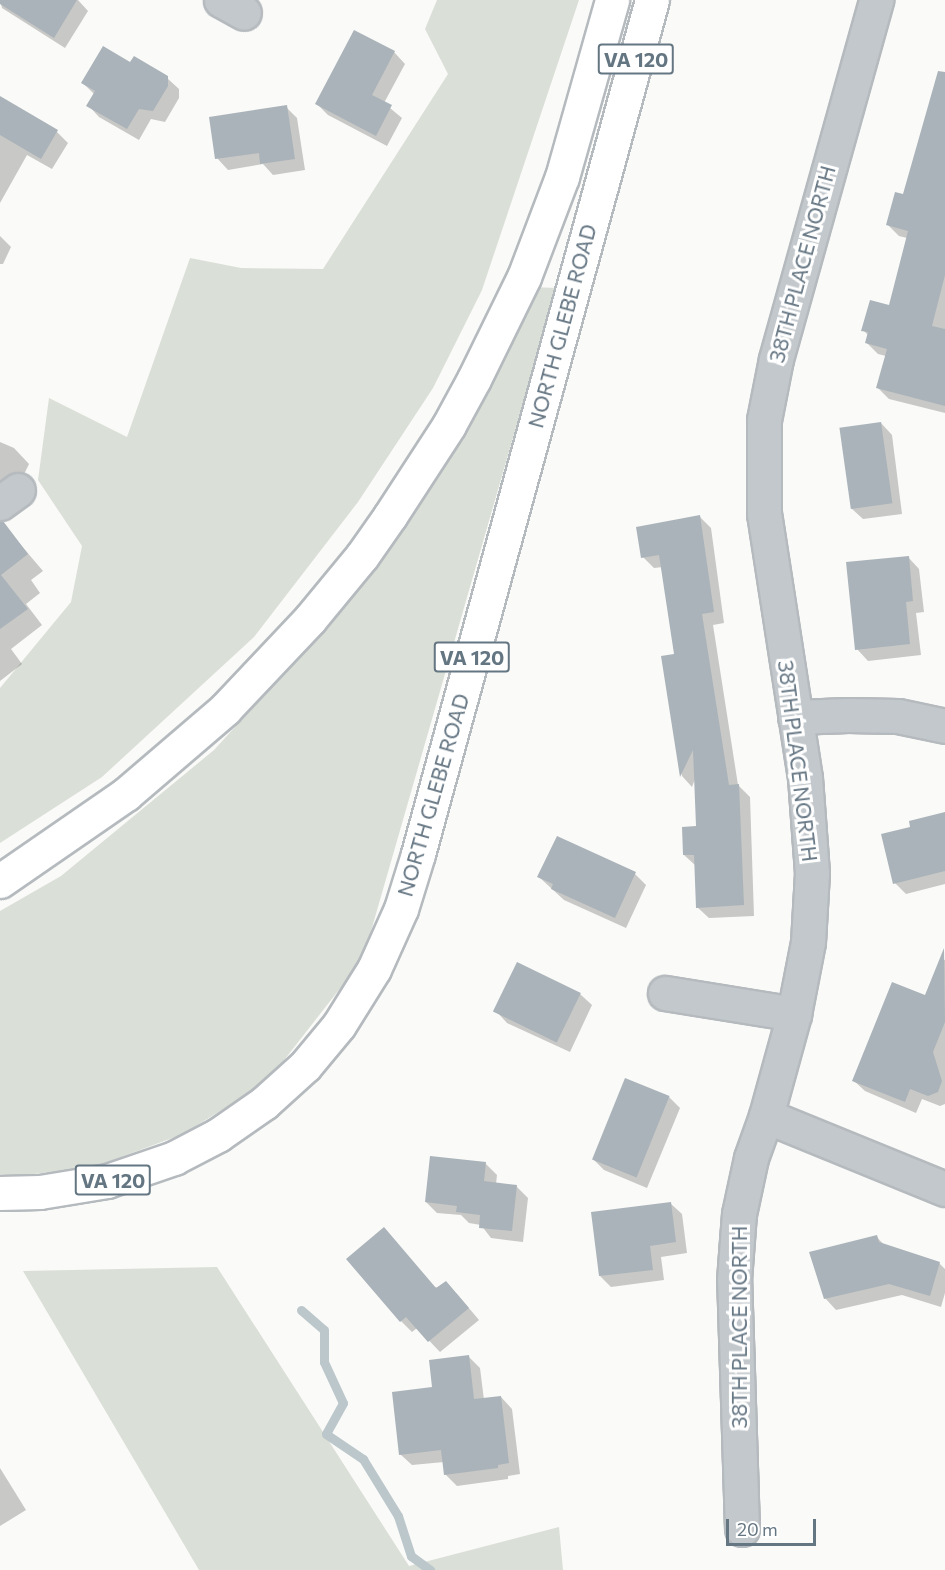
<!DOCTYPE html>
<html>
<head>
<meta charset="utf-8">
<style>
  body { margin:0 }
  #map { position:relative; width:945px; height:1570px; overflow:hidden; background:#fafaf8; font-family:Commissioner,sans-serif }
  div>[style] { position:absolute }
  .green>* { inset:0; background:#dadfd7 }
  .shadow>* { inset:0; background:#0003 }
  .stream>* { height:9px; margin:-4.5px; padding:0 4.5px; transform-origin:4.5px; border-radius:4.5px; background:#bbc7cb }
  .building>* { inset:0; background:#aab3b9; transform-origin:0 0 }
  .roads { filter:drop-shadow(2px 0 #b5babe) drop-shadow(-2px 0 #b5babe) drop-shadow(0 2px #b5babe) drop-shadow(0 -2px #b5babe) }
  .street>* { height:33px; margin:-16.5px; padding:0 16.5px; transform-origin:16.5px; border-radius:16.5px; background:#c3c8cc }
  .primary>* { height:33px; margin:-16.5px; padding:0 16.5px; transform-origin:16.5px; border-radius:16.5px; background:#fff }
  span { translate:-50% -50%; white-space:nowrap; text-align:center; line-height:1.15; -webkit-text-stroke:6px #fff; paint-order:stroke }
  .shield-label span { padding:2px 4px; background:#fff; border:2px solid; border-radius:4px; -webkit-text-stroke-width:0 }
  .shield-label { font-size:20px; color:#657683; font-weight:700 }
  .street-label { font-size:21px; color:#657683 }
  .scale { position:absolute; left:726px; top:1519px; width:90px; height:27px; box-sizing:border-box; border:3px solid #657683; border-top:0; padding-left:8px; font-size:18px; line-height:21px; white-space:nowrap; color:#657683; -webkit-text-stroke:4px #fff; paint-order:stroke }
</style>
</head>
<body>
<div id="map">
  <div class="green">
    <div style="clip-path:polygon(437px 0,579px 0,482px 290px,433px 388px,358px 502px,254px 637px,102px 777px,0 843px,0 688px,71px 602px,82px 546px,38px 480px,49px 398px,127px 437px,190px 258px,241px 268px,323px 269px,448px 74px,425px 29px)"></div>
    <div style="clip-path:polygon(532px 287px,556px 288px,363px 959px,267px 1082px,183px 1134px,94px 1167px,0 1178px,0 911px,61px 876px,214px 750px,352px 599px,460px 437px)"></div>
    <div style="clip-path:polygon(217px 1267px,409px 1566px,559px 1527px,563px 1570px,199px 1570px,23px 1271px)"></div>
  </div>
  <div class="shadow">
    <div style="clip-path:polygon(0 0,78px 0,88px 11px,65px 48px,2px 8px)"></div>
    <div style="clip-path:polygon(394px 52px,405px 64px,384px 103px,402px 118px,387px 146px,328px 115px,317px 104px)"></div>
    <div style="clip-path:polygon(131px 64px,167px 78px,179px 89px,179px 98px,165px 122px,151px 119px,139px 140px,99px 117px,88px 105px,95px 95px,83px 83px)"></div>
    <div style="clip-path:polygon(945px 81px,945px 413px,889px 399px,878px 388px,886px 356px,878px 354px,866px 342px,868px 335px,863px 330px,890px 306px,907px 238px,899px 236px,888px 225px,904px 196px)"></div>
    <div style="clip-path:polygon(0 98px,57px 132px,68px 143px,52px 169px,27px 155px,0 203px)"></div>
    <div style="clip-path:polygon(286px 107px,297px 118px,305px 170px,273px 175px,263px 164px,228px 170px,217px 158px)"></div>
    <div style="clip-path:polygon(0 236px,11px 247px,3px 264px,0 264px)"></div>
    <div style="clip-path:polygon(881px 423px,892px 435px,902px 514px,863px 519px,851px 508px)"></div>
    <div style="clip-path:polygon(0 442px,14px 448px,29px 464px,14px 495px,0 488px)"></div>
    <div style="clip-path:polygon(700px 517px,711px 528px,724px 623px,713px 625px,738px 785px,750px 797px,754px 916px,709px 918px,697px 907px,696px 866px,684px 855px,697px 828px,695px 779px,692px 787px,682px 776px,663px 657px,676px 655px,663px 567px,654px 568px,643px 557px)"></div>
    <div style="clip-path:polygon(9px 531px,43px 571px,31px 580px,40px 593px,26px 604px,42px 625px,11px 649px,22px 664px,0 681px,0 538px)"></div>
    <div style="clip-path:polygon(908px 557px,919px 569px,924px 612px,916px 613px,921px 655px,868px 661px,857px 649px)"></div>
    <div style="clip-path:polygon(945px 814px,945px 884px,906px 894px,895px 883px,912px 828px)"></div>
    <div style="clip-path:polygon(635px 874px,646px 885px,626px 928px,564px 900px,539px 877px)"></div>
    <div style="clip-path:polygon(941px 959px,945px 960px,945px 1104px,940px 1106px,922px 1099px,916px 1113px,865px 1091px,853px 1080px,926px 997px)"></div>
    <div style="clip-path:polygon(580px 994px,592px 1005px,570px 1052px,507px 1023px,496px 1011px)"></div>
    <div style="clip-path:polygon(669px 1097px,680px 1108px,647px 1188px,604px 1170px,593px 1159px)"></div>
    <div style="clip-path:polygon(486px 1164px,497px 1175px,496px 1184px,517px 1187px,528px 1198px,523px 1242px,491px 1238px,481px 1225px,469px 1223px,461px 1215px,437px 1213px,426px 1202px)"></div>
    <div style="clip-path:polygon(670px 1203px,682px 1214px,687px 1253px,661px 1257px,664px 1280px,611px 1287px,600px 1276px)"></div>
    <div style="clip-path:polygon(876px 1236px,885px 1246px,939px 1263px,945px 1269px,945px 1293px,941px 1307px,902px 1295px,836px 1310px,825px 1298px)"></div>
    <div style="clip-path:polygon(348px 1259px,457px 1294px,479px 1320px,440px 1352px,417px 1328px,412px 1332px,401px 1321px)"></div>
    <div style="clip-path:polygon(469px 1357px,480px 1368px,484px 1400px,501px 1397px,512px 1409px,520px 1474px,508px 1476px,508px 1479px,457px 1486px,445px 1474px,444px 1462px,412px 1465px,400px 1454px,433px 1389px)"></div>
    <div style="clip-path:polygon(0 1468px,26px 1510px,0 1526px)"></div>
  </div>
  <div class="stream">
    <div style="left:301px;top:1310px;width:30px;rotate:41deg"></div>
    <div style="left:324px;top:1330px;width:32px;rotate:90deg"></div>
    <div style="left:324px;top:1362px;width:45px;rotate:65.1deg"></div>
    <div style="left:343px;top:1403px;width:35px;rotate:119deg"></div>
    <div style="left:326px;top:1434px;width:45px;rotate:34deg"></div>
    <div style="left:363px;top:1459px;width:67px;rotate:58.4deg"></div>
    <div style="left:398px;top:1516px;width:42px;rotate:72deg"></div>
    <div style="left:411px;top:1556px;width:24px;rotate:36deg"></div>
  </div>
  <div class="building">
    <div style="clip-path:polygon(0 0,77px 0,54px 38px,0 4px)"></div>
    <div style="clip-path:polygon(354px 30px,395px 51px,372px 95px,392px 105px,376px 136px,315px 104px)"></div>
    <div style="clip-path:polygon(103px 46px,130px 62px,134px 56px,168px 76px,168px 86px,153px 111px,139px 109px,127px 129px,86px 106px,95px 91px,81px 83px)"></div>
    <div style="clip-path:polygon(938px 71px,945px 72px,945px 275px,932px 326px,945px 329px,945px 406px,876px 388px,887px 349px,865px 343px,868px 332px,861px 331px,870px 300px,889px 305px,908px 231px,886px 225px,895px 192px,903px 194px)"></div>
    <div style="clip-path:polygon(0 96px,58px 130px,41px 159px,0 135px)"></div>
    <div style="clip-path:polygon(287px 105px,295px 159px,260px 164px,259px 153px,215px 159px,209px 117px)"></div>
    <div style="left:881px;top:422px;width:82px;height:42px;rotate:82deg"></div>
    <div style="clip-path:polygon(700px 515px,714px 612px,702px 614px,729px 785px,739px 784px,744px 905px,696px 908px,694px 855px,683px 855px,682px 827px,696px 826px,693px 750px,680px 777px,661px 656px,674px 654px,659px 555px,641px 558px,636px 527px)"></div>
    <div style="clip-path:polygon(0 521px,3px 521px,28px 554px,1px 575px,28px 609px,0 629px)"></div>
    <div style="clip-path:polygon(909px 556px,913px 601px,906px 602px,910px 644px,855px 650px,846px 562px)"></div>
    <div style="clip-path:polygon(945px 812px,945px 871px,893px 884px,881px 834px,910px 827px,909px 821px)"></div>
    <div style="clip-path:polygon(557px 836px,636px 872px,615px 918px,551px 889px,553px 884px,537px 877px)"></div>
    <div style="clip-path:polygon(944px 948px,945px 1022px,933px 1052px,942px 1081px,938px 1092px,928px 1096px,910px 1089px,905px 1102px,852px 1081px,892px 982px,925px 995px)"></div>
    <div style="left:517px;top:962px;width:71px;height:55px;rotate:26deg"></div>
    <div style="left:625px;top:1078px;width:48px;height:88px;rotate:22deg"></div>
    <div style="clip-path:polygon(430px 1156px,486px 1162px,484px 1181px,517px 1185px,512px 1231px,479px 1228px,480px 1215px,456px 1212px,457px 1206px,425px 1202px)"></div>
    <div style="clip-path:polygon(671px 1202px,676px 1242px,650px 1246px,653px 1270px,599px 1276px,591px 1212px)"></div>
    <div style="clip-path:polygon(384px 1227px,436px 1288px,446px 1281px,469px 1308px,428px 1342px,406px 1317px,400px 1322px,346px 1259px)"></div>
    <div style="clip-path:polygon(877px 1235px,879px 1242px,940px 1262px,930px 1296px,889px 1284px,824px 1299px,809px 1252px)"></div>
    <div style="clip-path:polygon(469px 1355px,474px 1399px,501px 1396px,509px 1463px,498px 1465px,498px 1468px,444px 1475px,441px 1450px,399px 1455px,392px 1392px,432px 1387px,429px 1360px)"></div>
  </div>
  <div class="roads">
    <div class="street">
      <div style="left:221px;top:0;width:26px;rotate:29deg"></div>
      <div style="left:0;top:503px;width:22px;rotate:-36deg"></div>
      <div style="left:795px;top:717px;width:53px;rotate:-2.2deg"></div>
      <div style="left:848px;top:715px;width:50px;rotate:1.1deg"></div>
      <div style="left:898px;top:716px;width:48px;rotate:12deg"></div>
      <div style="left:665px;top:993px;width:131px;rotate:9.2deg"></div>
      <div style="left:766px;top:1116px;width:193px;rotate:22.2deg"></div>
      <div style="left:742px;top:1529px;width:249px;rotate:-91.8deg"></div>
      <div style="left:734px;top:1280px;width:66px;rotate:-85.7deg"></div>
      <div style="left:739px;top:1214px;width:57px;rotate:-77.9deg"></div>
      <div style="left:751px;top:1158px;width:45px;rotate:-70.3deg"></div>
      <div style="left:766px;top:1116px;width:106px;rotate:-74.6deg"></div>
      <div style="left:794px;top:1014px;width:73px;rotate:-79deg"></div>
      <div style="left:808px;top:942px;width:69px;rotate:-86.7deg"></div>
      <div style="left:812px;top:873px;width:95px;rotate:-94.2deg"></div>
      <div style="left:805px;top:778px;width:267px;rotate:-98.8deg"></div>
      <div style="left:764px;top:514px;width:94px;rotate:-90deg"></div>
      <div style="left:764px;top:420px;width:62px;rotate:-78.9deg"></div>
      <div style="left:776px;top:359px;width:373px;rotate:-74.4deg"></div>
    </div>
    <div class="primary">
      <div style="left:0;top:881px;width:153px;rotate:-34.6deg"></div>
      <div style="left:126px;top:794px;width:130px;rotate:-40.6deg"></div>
      <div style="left:225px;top:709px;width:124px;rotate:-46.6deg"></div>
      <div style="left:310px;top:619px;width:82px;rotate:-50.5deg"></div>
      <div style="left:362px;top:556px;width:49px;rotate:-55deg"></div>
      <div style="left:390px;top:516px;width:108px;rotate:-57deg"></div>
      <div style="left:449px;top:425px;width:52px;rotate:-61.5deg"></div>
      <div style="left:474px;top:379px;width:114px;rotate:-63.9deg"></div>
      <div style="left:524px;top:277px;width:107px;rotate:-69.2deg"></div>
      <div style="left:562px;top:177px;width:184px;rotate:-74.2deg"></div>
      <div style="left:0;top:1193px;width:40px;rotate:-1.4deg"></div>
      <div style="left:40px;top:1192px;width:68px;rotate:-9.3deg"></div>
      <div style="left:107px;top:1181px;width:71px;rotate:-18.9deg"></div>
      <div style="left:174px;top:1158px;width:50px;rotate:-27.6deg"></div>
      <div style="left:218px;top:1135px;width:56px;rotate:-34.8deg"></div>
      <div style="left:264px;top:1103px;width:55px;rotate:-42.1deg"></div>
      <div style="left:305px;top:1066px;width:53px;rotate:-50.3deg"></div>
      <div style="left:339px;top:1025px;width:66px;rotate:-58deg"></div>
      <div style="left:374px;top:969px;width:66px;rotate:-65.8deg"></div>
      <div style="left:401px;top:909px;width:58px;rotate:-72.8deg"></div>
      <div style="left:418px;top:854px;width:885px;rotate:-74.68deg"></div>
    </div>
  </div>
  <div class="shield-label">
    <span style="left:636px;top:59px">VA 120</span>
    <span style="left:472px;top:657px">VA 120</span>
    <span style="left:113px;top:1180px">VA 120</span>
  </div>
  <div class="street-label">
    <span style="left:802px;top:264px;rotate:-75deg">38TH PLACE NORTH</span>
    <span style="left:562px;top:326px;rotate:-75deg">NORTH GLEBE ROAD</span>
    <span style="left:798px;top:761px;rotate:83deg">38TH PLACE NORTH</span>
    <span style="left:433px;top:795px;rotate:-74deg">NORTH GLEBE ROAD</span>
    <span style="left:739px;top:1327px;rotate:-90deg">38TH PLACE NORTH</span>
  </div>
  <div class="scale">20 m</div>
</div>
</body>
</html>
